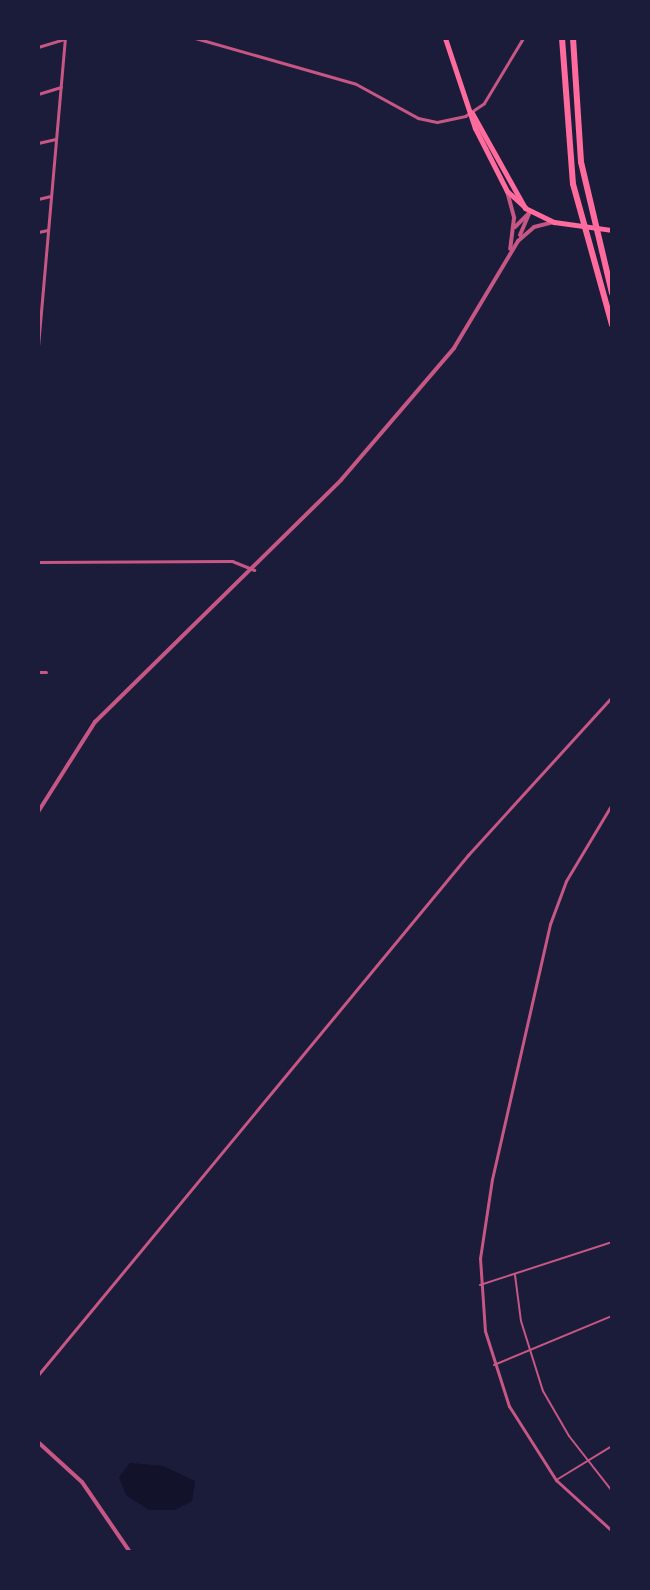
<!DOCTYPE html>
<html>
<head>
<meta charset="utf-8">
<style>
  body { margin:0 }
  #map { position:relative; width:650px; height:1590px; overflow:hidden; background:#1b1b3a; font-family:Poppins,sans-serif }
  div>[style] { position:absolute }
  .water>* { inset:0; background:#12122b }
  .service>* { height:2px; margin:-1px; padding:0 1px; transform-origin:1px; border-radius:1px; background:#c65784 }
  .minor>* { height:3px; margin:-1.5px; padding:0 1.5px; transform-origin:1.5px; border-radius:1.5px; background:#c65784 }
  .tertiary>* { height:4px; margin:-2px; padding:0 2px; transform-origin:2px; border-radius:2px; background:#c65784 }
  .secondary>* { height:5px; margin:-2.5px; padding:0 2.5px; transform-origin:2.5px; border-radius:2.5px; background:#ff6b9d }
  .motorway>* { height:6px; margin:-3px; padding:0 3px; transform-origin:3px; border-radius:3px; background:#ff6b9d }
  span { translate:-50% -50%; white-space:nowrap; text-align:center; line-height:1.15; -webkit-text-stroke:8px #1b1b3a; paint-order:stroke }
  .frame { position:absolute; inset:0; border:40px solid #1b1b3a; pointer-events:none }
</style>
</head>
<body>
<div id="map">
  <div class="water">
    <div style="clip-path:polygon(130px 1463px,163px 1466px,195px 1481px,192px 1501px,175px 1510px,149px 1510px,126px 1495px,119px 1477px)"></div>
  </div>
  <div class="service">
    <div style="left:515px;top:1275px;width:46px;rotate:82.6deg"></div>
    <div style="left:521px;top:1321px;width:73px;rotate:72.6deg"></div>
    <div style="left:543px;top:1391px;width:52px;rotate:60deg"></div>
    <div style="left:569px;top:1436px;width:70px;rotate:52deg"></div>
    <div style="left:480px;top:1285px;width:139px;rotate:-18deg"></div>
    <div style="left:494px;top:1365px;width:128px;rotate:-22.6deg"></div>
    <div style="left:558px;top:1479px;width:63px;rotate:-31.4deg"></div>
  </div>
  <div class="minor">
    <div style="left:195px;top:38px;width:167px;rotate:15.9deg"></div>
    <div style="left:356px;top:84px;width:71px;rotate:28.7deg"></div>
    <div style="left:418px;top:118px;width:19px;rotate:12deg"></div>
    <div style="left:437px;top:122px;width:29px;rotate:-12deg"></div>
    <div style="left:465px;top:116px;width:23px;rotate:-34deg"></div>
    <div style="left:484px;top:103px;width:76px;rotate:-59deg"></div>
    <div style="left:38px;top:47px;width:28px;rotate:-17deg"></div>
    <div style="left:38px;top:94px;width:24px;rotate:-17deg"></div>
    <div style="left:38px;top:143px;width:18px;rotate:-13deg"></div>
    <div style="left:38px;top:199px;width:13px;rotate:-13deg"></div>
    <div style="left:38px;top:232px;width:10px;rotate:-11deg"></div>
    <div style="left:38px;top:346px;width:309px;rotate:-85deg"></div>
    <div style="left:38px;top:562px;width:194px;rotate:-0.3deg"></div>
    <div style="left:232px;top:561px;width:24px;rotate:22deg"></div>
    <div style="left:38px;top:672px;width:8px"></div>
    <div style="left:612px;top:804px;width:90px;rotate:120.9deg"></div>
    <div style="left:566px;top:881px;width:46px;rotate:110.4deg"></div>
    <div style="left:550px;top:924px;width:262px;rotate:102.8deg"></div>
    <div style="left:492px;top:1179px;width:80px;rotate:98.6deg"></div>
    <div style="left:480px;top:1258px;width:73px;rotate:86.1deg"></div>
    <div style="left:485px;top:1331px;width:79px;rotate:72.3deg"></div>
    <div style="left:509px;top:1406px;width:88px;rotate:57.6deg"></div>
    <div style="left:556px;top:1480px;width:76px;rotate:42.3deg"></div>
    <div style="left:38px;top:1375px;width:675px;rotate:-50.41deg"></div>
    <div style="left:468px;top:855px;width:214px;rotate:-47.7deg"></div>
  </div>
  <div class="tertiary">
    <div style="left:507px;top:191px;width:28px;rotate:75deg"></div>
    <div style="left:514px;top:218px;width:31px;rotate:97deg"></div>
    <div style="left:515px;top:227px;width:20px;rotate:-45deg"></div>
    <div style="left:520px;top:235px;width:25px;rotate:-67deg"></div>
    <div style="left:38px;top:812px;width:107px;rotate:-57.7deg"></div>
    <div style="left:95px;top:722px;width:345px;rotate:-44.5deg"></div>
    <div style="left:341px;top:480px;width:174px;rotate:-49.4deg"></div>
    <div style="left:454px;top:348px;width:125px;rotate:-59.1deg"></div>
    <div style="left:518px;top:241px;width:21px;rotate:-41deg"></div>
    <div style="left:534px;top:227px;width:21px;rotate:-14deg"></div>
    <div style="left:38px;top:1442px;width:59px;rotate:42.3deg"></div>
    <div style="left:82px;top:1482px;width:85px;rotate:55.6deg"></div>
  </div>
  <div class="secondary">
    <div style="left:445px;top:38px;width:95px;rotate:71.6deg"></div>
    <div style="left:475px;top:128px;width:71px;rotate:63.1deg"></div>
    <div style="left:507px;top:191px;width:24px;rotate:42deg"></div>
    <div style="left:472px;top:113px;width:109px;rotate:60.8deg"></div>
    <div style="left:525px;top:208px;width:32px;rotate:26deg"></div>
    <div style="left:554px;top:222px;width:59px;rotate:7.9deg"></div>
  </div>
  <div class="motorway">
    <div style="left:562px;top:38px;width:146px;rotate:85.7deg"></div>
    <div style="left:573px;top:184px;width:146px;rotate:74.5deg"></div>
    <div style="left:573px;top:38px;width:124px;rotate:86.3deg"></div>
    <div style="left:581px;top:162px;width:135px;rotate:76.7deg"></div>
  </div>
  <div class="frame"></div>
</div>
</body>
</html>
